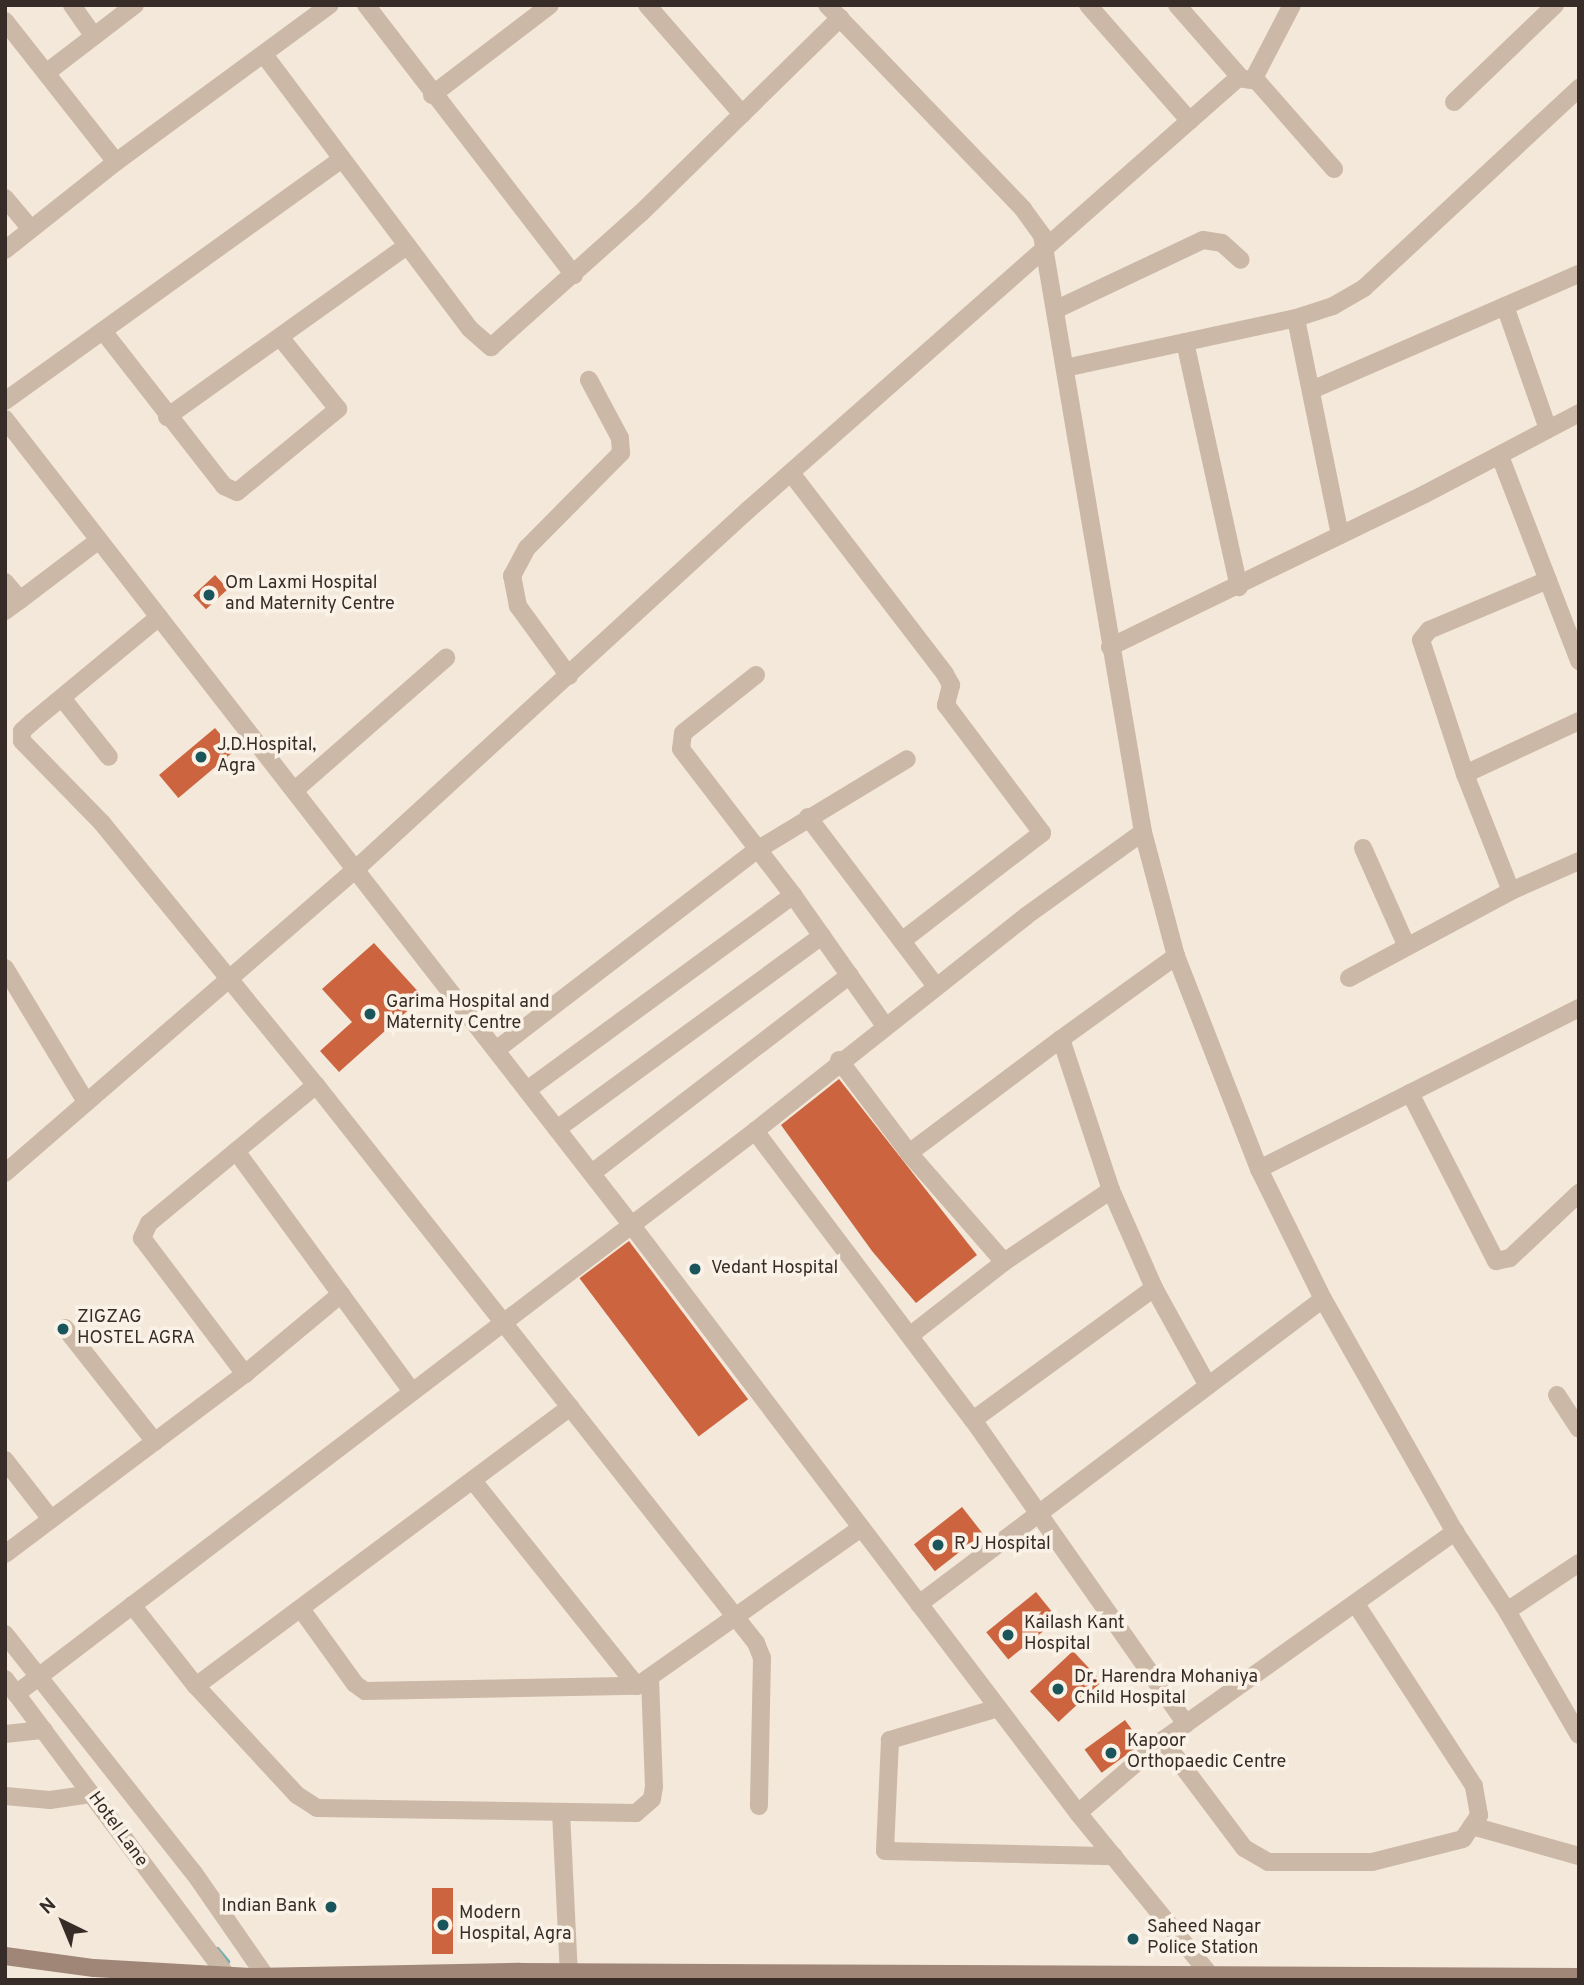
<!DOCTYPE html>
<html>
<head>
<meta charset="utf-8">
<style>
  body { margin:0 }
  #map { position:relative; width:1584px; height:1985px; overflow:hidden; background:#f3e8da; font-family:Overpass,sans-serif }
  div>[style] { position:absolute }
  .stream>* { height:5px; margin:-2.5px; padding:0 2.5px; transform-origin:2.5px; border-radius:2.5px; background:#78aeb1 }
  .building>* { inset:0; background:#cc653f; transform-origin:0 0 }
  .street>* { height:18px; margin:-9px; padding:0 9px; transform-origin:9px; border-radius:9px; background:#ccb8a6 }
  .secondary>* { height:18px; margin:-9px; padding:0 9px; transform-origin:9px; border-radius:9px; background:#9f8677 }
  .dots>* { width:19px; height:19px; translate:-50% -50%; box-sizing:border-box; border:4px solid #faf2e7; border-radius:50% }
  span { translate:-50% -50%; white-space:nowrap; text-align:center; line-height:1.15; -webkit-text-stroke:7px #faf2e7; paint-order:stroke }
  .poi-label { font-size:18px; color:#372c27 }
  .left { translate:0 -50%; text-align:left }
  .right { translate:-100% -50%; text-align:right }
  .street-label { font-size:18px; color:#372c27 }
  .frame { position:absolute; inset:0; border:7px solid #372c27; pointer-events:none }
  .north { position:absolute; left:28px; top:1887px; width:70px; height:70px; -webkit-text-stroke:5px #faf2e7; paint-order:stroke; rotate:317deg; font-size:19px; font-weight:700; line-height:28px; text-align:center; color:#372c27 }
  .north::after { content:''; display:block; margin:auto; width:24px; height:32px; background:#372c27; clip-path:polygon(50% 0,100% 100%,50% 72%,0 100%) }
</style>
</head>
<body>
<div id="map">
  <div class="stream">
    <div style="left:217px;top:1949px;width:16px;rotate:50deg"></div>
  </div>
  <div class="building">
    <div style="left:215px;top:575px;width:19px;height:30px;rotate:47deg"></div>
    <div style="left:215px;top:728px;width:30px;height:73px;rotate:50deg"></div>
    <div style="clip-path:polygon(374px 943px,423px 997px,339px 1072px,320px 1051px,352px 1022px,322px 989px)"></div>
    <div style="clip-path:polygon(839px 1079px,977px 1255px,916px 1303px,872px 1251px,781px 1125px)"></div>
    <div style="left:629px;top:1241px;width:198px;height:62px;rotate:53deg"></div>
    <div style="left:962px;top:1507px;width:34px;height:61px;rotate:52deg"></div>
    <div style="left:1036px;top:1592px;width:35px;height:64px;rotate:51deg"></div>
    <div style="left:1073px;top:1651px;width:42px;height:59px;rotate:47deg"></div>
    <div style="left:1125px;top:1720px;width:29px;height:50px;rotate:54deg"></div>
    <div style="left:432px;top:1888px;width:21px;height:66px"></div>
  </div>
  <div class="street">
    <div style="left:72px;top:5px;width:37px;rotate:55deg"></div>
    <div style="left:366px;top:5px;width:341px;rotate:52.4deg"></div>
    <div style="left:647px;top:5px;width:145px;rotate:48.9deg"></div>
    <div style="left:827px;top:5px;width:283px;rotate:46.1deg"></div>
    <div style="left:1023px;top:209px;width:32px;rotate:54deg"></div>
    <div style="left:1042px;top:235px;width:605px;rotate:80.4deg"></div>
    <div style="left:1143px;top:832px;width:128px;rotate:75.1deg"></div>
    <div style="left:1176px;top:956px;width:229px;rotate:68.7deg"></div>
    <div style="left:1259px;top:1169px;width:145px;rotate:63.8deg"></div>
    <div style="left:1323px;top:1299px;width:268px;rotate:60.5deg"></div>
    <div style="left:1455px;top:1532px;width:95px;rotate:56.6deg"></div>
    <div style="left:1507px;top:1611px;width:143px;rotate:59.9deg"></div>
    <div style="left:1088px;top:5px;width:154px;rotate:48.7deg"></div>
    <div style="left:1177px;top:5px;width:97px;rotate:48.8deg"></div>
    <div style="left:5px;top:21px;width:179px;rotate:51.8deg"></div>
    <div style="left:265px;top:56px;width:341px;rotate:53.1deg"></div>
    <div style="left:470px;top:329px;width:28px;rotate:41deg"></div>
    <div style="left:491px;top:347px;width:201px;rotate:-41.8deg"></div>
    <div style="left:641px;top:213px;width:279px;rotate:-44.4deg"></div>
    <div style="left:46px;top:73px;width:112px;rotate:-37.4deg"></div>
    <div style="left:1254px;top:78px;width:82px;rotate:-62.5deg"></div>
    <div style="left:432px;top:95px;width:148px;rotate:-37.3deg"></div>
    <div style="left:1454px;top:102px;width:140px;rotate:-43.8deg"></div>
    <div style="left:5px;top:198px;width:40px;rotate:50deg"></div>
    <div style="left:5px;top:250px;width:142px;rotate:-38.4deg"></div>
    <div style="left:116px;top:162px;width:265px;rotate:-36.3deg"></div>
    <div style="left:1505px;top:306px;width:130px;rotate:70.7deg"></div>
    <div style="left:1057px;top:309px;width:161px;rotate:-25.3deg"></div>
    <div style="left:1203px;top:240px;width:19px;rotate:9deg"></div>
    <div style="left:1222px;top:243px;width:25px;rotate:42deg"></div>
    <div style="left:103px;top:331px;width:197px;rotate:52deg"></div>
    <div style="left:224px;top:486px;width:14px;rotate:25deg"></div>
    <div style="left:237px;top:492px;width:131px;rotate:-39.4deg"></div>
    <div style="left:338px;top:409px;width:92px;rotate:-128.9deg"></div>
    <div style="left:1185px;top:342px;width:251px;rotate:77.6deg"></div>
    <div style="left:1065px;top:368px;width:236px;rotate:-12.2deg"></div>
    <div style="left:1314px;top:389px;width:289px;rotate:-23.5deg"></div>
    <div style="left:5px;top:401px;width:415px;rotate:-35.7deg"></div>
    <div style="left:167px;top:417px;width:295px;rotate:-35.5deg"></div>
    <div style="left:5px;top:419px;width:1018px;rotate:52.14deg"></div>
    <div style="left:630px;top:1223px;width:741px;rotate:52.79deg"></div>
    <div style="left:1078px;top:1813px;width:215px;rotate:50.8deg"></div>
    <div style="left:1500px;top:456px;width:220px;rotate:68.9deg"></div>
    <div style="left:791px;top:473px;width:253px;rotate:52.5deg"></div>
    <div style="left:945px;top:674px;width:13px;rotate:61deg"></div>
    <div style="left:951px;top:685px;width:21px;rotate:104deg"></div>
    <div style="left:946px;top:705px;width:160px;rotate:53.1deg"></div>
    <div style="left:1042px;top:833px;width:177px;rotate:142.4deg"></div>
    <div style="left:1340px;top:535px;width:221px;rotate:-101.5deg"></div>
    <div style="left:1296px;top:318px;width:39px;rotate:-18deg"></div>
    <div style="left:1333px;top:306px;width:36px;rotate:-30deg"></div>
    <div style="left:1364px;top:288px;width:294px;rotate:-42.9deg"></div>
    <div style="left:5px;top:582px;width:23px;rotate:50deg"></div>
    <div style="left:20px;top:600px;width:19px;rotate:144deg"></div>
    <div style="left:20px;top:600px;width:99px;rotate:-37.2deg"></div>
    <div style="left:159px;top:617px;width:165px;rotate:140.4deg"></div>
    <div style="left:32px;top:722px;width:13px;rotate:138deg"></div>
    <div style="left:22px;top:731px;width:10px;rotate:90deg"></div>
    <div style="left:22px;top:741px;width:115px;rotate:45.7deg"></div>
    <div style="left:102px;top:823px;width:338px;rotate:50.8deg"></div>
    <div style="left:316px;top:1085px;width:711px;rotate:51.74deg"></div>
    <div style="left:756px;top:1643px;width:16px;rotate:68deg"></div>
    <div style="left:762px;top:1658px;width:148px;rotate:91.2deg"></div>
    <div style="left:1110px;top:647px;width:350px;rotate:-25.9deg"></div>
    <div style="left:1425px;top:494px;width:174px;rotate:-27.7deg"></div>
    <div style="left:756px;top:675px;width:93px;rotate:141.5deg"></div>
    <div style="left:683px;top:733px;width:16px;rotate:97deg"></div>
    <div style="left:681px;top:749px;width:184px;rotate:52.5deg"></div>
    <div style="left:793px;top:895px;width:160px;rotate:54.9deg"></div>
    <div style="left:569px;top:676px;width:87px;rotate:-126.1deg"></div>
    <div style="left:518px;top:606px;width:31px;rotate:-101deg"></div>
    <div style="left:512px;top:576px;width:32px;rotate:-62deg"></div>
    <div style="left:527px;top:548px;width:134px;rotate:-45.3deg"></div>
    <div style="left:621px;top:453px;width:15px;rotate:-94deg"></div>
    <div style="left:620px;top:438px;width:66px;rotate:-118.1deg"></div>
    <div style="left:62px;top:698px;width:75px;rotate:51.5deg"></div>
    <div style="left:1465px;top:774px;width:126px;rotate:-24.9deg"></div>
    <div style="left:295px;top:790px;width:201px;rotate:-41.2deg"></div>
    <div style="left:808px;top:817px;width:212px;rotate:52.9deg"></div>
    <div style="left:1363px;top:848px;width:108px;rotate:66deg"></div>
    <div style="left:1511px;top:891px;width:126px;rotate:-111.5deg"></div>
    <div style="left:1465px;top:774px;width:141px;rotate:-108.2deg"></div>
    <div style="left:1421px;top:640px;width:13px;rotate:-51deg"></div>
    <div style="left:1429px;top:630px;width:129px;rotate:-22.8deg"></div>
    <div style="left:5px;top:968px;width:157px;rotate:58.8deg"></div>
    <div style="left:1349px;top:978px;width:184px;rotate:-28.2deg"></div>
    <div style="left:1511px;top:891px;width:74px;rotate:-23.8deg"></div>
    <div style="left:496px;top:1050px;width:329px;rotate:-37.5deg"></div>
    <div style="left:757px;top:850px;width:175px;rotate:-31.2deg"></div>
    <div style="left:839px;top:1060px;width:116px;rotate:53deg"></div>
    <div style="left:316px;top:1085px;width:217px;rotate:140.4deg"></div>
    <div style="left:149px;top:1223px;width:17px;rotate:115deg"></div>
    <div style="left:142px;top:1238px;width:171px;rotate:52.9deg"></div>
    <div style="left:245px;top:1374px;width:125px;rotate:-39.8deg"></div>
    <div style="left:527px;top:1090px;width:330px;rotate:-36.2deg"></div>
    <div style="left:1410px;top:1093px;width:189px;rotate:62.9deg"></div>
    <div style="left:1496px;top:1261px;width:14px;rotate:-12deg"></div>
    <div style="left:1510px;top:1258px;width:95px;rotate:-43.3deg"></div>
    <div style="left:557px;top:1129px;width:328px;rotate:-36.1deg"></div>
    <div style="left:755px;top:1131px;width:362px;rotate:53deg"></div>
    <div style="left:236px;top:1151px;width:296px;rotate:53.8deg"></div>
    <div style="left:1259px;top:1169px;width:358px;rotate:-26.7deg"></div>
    <div style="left:5px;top:1173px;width:466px;rotate:-40.9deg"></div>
    <div style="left:357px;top:868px;width:530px;rotate:-42.48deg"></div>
    <div style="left:748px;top:510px;width:653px;rotate:-41.4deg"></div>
    <div style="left:1238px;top:78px;width:19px;rotate:9deg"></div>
    <div style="left:1257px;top:81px;width:117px;rotate:48.8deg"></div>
    <div style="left:592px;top:1173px;width:325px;rotate:-37.5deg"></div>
    <div style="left:1111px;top:1190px;width:107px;rotate:66.3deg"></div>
    <div style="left:1004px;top:1262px;width:145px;rotate:-131.1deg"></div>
    <div style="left:909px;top:1153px;width:190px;rotate:-36.9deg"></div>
    <div style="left:65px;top:1328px;width:145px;rotate:51.7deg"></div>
    <div style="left:912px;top:1334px;width:117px;rotate:-38deg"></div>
    <div style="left:1004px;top:1262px;width:129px;rotate:-33.9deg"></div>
    <div style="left:1111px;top:1190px;width:159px;rotate:-108.3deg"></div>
    <div style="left:1061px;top:1039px;width:142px;rotate:-35.8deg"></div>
    <div style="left:1557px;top:1395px;width:40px;rotate:57.1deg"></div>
    <div style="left:5px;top:1460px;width:75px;rotate:52.1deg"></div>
    <div style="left:474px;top:1482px;width:261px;rotate:51.4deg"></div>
    <div style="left:637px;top:1686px;width:274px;rotate:-35.2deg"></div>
    <div style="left:5px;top:1554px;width:300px;rotate:-36.9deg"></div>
    <div style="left:919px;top:1604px;width:506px;rotate:-37.05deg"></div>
    <div style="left:132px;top:1605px;width:103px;rotate:51.7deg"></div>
    <div style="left:196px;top:1686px;width:149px;rotate:47.2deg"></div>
    <div style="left:297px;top:1795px;width:24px;rotate:33deg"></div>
    <div style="left:317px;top:1808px;width:319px;rotate:0.9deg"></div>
    <div style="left:636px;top:1813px;width:21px;rotate:-41deg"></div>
    <div style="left:652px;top:1799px;width:12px;rotate:-81deg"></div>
    <div style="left:654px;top:1787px;width:107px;rotate:-92.1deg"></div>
    <div style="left:301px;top:1609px;width:92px;rotate:54.2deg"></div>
    <div style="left:355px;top:1684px;width:12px;rotate:35deg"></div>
    <div style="left:365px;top:1691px;width:272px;rotate:-1.1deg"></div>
    <div style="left:1507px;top:1611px;width:87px;rotate:-33.7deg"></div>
    <div style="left:5px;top:1634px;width:305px;rotate:51.7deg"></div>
    <div style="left:194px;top:1873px;width:130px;rotate:55.3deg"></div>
    <div style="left:5px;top:1679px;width:376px;rotate:53.2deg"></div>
    <div style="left:196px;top:1686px;width:467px;rotate:-36.7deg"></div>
    <div style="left:16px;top:1694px;width:929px;rotate:-37.3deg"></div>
    <div style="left:755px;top:1131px;width:346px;rotate:-38.4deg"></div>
    <div style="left:1026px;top:916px;width:144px;rotate:-35.7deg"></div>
    <div style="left:998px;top:1708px;width:113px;rotate:163.5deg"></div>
    <div style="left:890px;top:1740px;width:111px;rotate:92.6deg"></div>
    <div style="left:885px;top:1851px;width:229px;rotate:1.3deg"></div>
    <div style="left:1186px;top:1724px;width:371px;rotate:-125deg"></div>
    <div style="left:973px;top:1420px;width:224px;rotate:-36.1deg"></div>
    <div style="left:1154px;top:1288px;width:110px;rotate:61.1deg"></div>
    <div style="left:5px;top:1734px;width:39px;rotate:-6deg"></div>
    <div style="left:1163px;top:1740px;width:135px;rotate:53.1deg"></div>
    <div style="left:1244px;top:1848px;width:28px;rotate:30deg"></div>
    <div style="left:1268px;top:1862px;width:104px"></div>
    <div style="left:1372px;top:1862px;width:94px;rotate:-14.2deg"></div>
    <div style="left:1463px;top:1839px;width:29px;rotate:-56deg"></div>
    <div style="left:1479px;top:1815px;width:29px;rotate:-100deg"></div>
    <div style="left:1474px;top:1786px;width:217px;rotate:-123deg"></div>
    <div style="left:5px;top:1796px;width:45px;rotate:5.1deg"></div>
    <div style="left:50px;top:1800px;width:41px;rotate:-8.3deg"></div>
    <div style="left:561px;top:1812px;width:161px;rotate:87.2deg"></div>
    <div style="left:1078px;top:1813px;width:112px;rotate:-40.7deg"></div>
    <div style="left:1163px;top:1740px;width:359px;rotate:-35.5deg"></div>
    <div style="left:1472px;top:1826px;width:111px;rotate:15.7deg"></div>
  </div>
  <div class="secondary">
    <div style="left:5px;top:1956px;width:90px;rotate:7.7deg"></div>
    <div style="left:94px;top:1968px;width:156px;rotate:3.3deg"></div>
    <div style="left:250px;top:1977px;width:270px;rotate:-1.1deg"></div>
    <div style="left:520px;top:1972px;width:1059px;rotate:0.27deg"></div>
  </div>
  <div class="dots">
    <div style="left:209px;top:595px;background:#1a555b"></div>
    <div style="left:201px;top:757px;background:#1a555b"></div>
    <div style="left:370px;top:1014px;background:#1a555b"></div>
    <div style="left:695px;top:1269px;background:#1a555b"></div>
    <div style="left:63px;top:1329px;background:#1a555b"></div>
    <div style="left:938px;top:1545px;background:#1a555b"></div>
    <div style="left:1008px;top:1635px;background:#1a555b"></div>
    <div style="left:1058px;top:1689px;background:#1a555b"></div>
    <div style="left:1111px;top:1753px;background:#1a555b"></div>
    <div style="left:331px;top:1907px;background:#1a555b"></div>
    <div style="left:443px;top:1925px;background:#1a555b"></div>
    <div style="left:1133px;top:1939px;background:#1a555b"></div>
  </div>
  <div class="poi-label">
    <span class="left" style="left:225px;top:595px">Om Laxmi Hospital<br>and Maternity Centre</span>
    <span class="left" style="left:217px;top:757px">J.D.Hospital,<br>Agra</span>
    <span class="left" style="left:386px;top:1014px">Garima Hospital and<br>Maternity Centre</span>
    <span class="left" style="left:711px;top:1269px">Vedant Hospital</span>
    <span class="left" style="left:77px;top:1329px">ZIGZAG<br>HOSTEL AGRA</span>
    <span class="left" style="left:954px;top:1545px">R J Hospital</span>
    <span class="left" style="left:1024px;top:1635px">Kailash Kant<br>Hospital</span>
    <span class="left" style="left:1074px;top:1689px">Dr. Harendra Mohaniya<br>Child Hospital</span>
    <span class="left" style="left:1127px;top:1753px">Kapoor<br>Orthopaedic Centre</span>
    <span class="right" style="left:317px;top:1907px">Indian Bank</span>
    <span class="left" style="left:459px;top:1925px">Modern<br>Hospital, Agra</span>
    <span class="left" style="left:1147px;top:1939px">Saheed Nagar<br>Police Station</span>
  </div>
  <div class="street-label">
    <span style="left:117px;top:1830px;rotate:54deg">Hotel Lane</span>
  </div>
  <div class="frame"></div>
  <div class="north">N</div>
</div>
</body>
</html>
